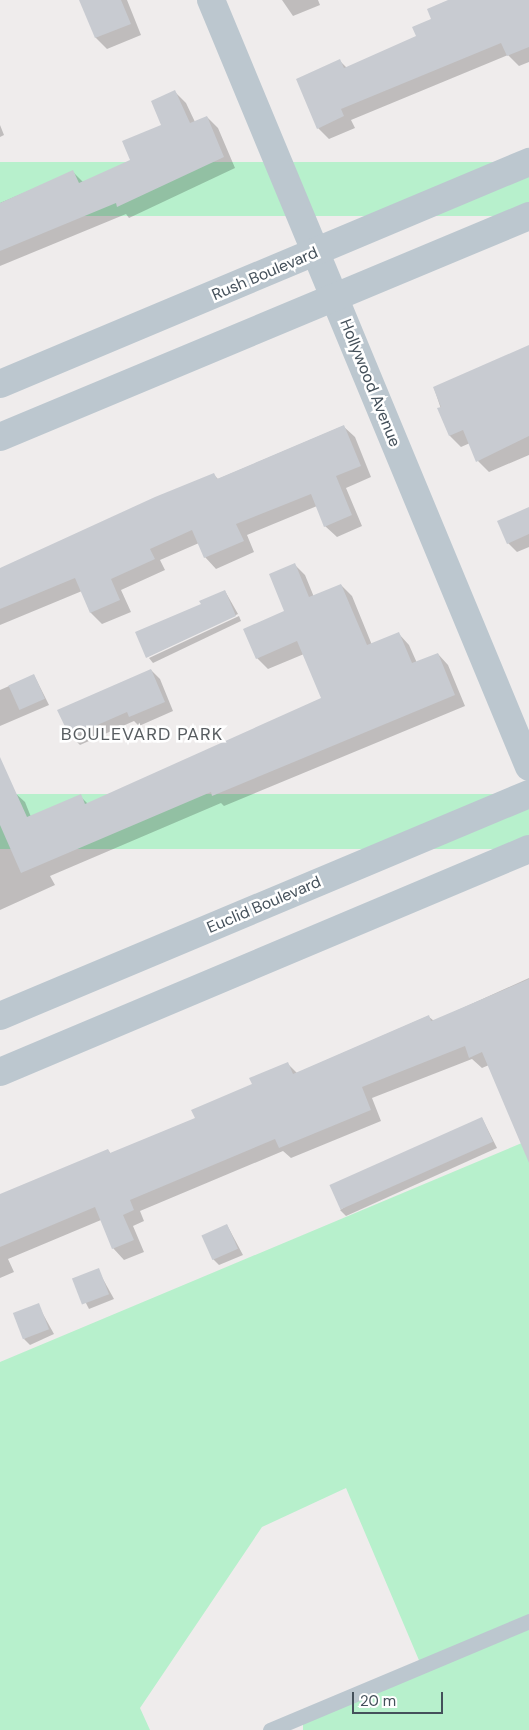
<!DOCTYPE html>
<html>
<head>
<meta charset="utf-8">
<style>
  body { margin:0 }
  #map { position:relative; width:529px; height:1730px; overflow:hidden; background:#efecec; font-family:"DM Sans",sans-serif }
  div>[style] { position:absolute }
  .green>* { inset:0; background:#b7f0cc; transform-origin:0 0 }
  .shadow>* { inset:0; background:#0003 }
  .building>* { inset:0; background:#c8cbd1; transform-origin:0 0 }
  .service>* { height:15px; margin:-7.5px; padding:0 7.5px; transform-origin:7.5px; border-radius:7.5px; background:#bcc7cf }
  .minor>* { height:28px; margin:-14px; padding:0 14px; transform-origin:14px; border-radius:14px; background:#bcc7cf }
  span { translate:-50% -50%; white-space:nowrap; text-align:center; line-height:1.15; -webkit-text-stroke:5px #fff; paint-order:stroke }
  .street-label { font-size:16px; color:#44505a }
  .neighbourhood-label { font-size:18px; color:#585d61; letter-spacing:1px }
  .scale { position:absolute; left:352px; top:1692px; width:91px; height:22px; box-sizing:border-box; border:2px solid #44505a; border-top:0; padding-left:6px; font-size:15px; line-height:18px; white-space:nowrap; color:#44505a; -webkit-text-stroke:4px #fff; paint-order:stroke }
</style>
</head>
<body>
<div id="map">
  <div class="green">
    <div style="left:529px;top:162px;width:54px;height:574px;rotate:90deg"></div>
    <div style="left:529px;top:794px;width:55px;height:574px;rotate:90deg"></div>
    <div style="clip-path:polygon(529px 1140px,529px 1730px,303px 1730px,303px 1715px,421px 1665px,346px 1488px,262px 1527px,140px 1708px,150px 1730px,0 1730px,0 1362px)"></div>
  </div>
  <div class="shadow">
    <div style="clip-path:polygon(81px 0,127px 0,141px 35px,107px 49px,96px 38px)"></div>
    <div style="clip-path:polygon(282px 0,318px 0,320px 5px,293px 16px)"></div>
    <div style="clip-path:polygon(451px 0,529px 0,529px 62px,519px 66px,508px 55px,351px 120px,355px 128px,329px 139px,318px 128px,340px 61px,347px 68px,418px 37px)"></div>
    <div style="clip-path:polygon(175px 92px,186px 103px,195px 122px,207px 117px,218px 128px,235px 168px,129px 218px,126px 214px,0 266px,0 203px,73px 172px,83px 182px,132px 161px,163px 125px)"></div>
    <div style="clip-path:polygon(0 125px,4px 135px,0 137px)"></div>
    <div style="clip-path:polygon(529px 346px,529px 455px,489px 472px,478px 461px,470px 443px,461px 447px,450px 436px,434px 388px)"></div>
    <div style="clip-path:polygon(343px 426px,355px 437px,371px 477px,346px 488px,362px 526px,337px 537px,325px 526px,317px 506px,247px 535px,254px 552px,216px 569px,205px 557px,199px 543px,160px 560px,165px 570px,121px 590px,131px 612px,102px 624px,91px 613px,82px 591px,0 625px,0 569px,214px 475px,218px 479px)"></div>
    <div style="clip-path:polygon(529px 508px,529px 547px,517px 552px,508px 543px)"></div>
    <div style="clip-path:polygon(294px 564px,305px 575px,314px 597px,341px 585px,352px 596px,372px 645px,399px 634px,409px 645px,417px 663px,438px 654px,448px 665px,465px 706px,224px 806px,221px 803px,50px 876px,55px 885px,0 910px,0 798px,14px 792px,25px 802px,31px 817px,80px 796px,88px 804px,323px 699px,304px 654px,268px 669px,257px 658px,286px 612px)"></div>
    <div style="clip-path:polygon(225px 591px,238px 614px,147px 657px,137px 633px,202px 605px,201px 602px)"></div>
    <div style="clip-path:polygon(239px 616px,241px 621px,153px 663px,149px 658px)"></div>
    <div style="clip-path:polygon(151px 670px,160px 679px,173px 711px,139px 726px,134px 721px,80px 745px,71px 736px)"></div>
    <div style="clip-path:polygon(34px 675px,49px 705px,0 726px,0 690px)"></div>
    <div style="clip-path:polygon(529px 978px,529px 1137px,489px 1065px,482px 1068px,472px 1059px,372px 1098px,381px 1121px,291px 1158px,283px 1151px,140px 1211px,144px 1221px,133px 1226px,144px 1252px,124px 1260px,113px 1248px,101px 1220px,8px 1259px,14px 1272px,0 1278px,0 1195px,108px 1150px,111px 1154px,197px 1119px,287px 1063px,297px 1073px,428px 1016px,434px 1021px)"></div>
    <div style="clip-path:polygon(482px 1118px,497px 1148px,346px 1216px,340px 1210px)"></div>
    <div style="clip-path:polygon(227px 1225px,243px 1255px,219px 1265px,213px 1259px)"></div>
    <div style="clip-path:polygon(98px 1270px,114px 1299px,89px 1309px,74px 1280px)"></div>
    <div style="clip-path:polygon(38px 1305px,54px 1334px,30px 1345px,24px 1339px)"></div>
  </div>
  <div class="building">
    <div style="clip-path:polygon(79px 0,121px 0,131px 24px,95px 38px)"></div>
    <div style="clip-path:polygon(448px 0,529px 0,529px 47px,507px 56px,501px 43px,341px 109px,344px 116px,317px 129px,296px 79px,340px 59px,344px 68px,416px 36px,412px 27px,431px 19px,427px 9px)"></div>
    <div style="clip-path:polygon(175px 90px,190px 123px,207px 116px,224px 157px,117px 207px,116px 203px,0 251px,0 203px,73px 170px,79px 183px,130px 160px,122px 141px,161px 125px,151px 101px)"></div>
    <div style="clip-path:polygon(529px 345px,529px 436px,476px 462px,463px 430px,449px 436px,437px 408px,441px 407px,433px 387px)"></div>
    <div style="clip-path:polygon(344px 425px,361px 466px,336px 476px,352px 515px,324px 527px,311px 494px,236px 524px,244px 541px,204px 558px,192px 530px,150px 549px,155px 559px,111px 579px,120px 600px,90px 613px,75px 578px,0 609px,0 568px,155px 497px,214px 473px,217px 479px)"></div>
    <div style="clip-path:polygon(529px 507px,529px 534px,507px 544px,497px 521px)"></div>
    <div style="clip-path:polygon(295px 563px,309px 597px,341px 584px,367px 645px,399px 632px,412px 663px,438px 653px,455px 695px,212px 796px,211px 792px,21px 873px,0 825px,0 757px,27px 817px,81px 794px,85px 804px,321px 698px,297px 641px,256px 659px,243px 629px,284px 611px,269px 574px)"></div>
    <div style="clip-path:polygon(225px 590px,236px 616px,146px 658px,135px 632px,201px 604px,199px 601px)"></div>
    <div style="clip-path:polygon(151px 669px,165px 702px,129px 717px,127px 712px,70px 737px,57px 710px)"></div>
    <div style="left:34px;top:674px;width:27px;height:28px;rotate:66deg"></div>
    <div style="clip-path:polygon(529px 979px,529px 1163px,482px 1052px,469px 1058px,465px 1046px,362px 1087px,371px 1110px,279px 1148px,275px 1139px,130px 1200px,134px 1210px,123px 1215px,134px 1240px,112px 1249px,95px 1207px,0 1247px,0 1194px,108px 1149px,110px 1153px,195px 1118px,191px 1110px,252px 1084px,249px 1078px,288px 1062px,293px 1074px,429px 1015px,431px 1021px)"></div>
    <div style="left:482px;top:1117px;width:27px;height:167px;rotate:66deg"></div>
    <div style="left:227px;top:1224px;width:27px;height:28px;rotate:66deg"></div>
    <div style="left:99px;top:1268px;width:28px;height:29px;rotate:69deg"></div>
    <div style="left:39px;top:1303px;width:28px;height:28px;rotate:69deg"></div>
  </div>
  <div class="service">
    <div style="left:270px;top:1730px;width:281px;rotate:-22.8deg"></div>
  </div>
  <div class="minor">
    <div style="left:211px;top:0;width:830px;rotate:67.48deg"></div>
    <div style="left:0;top:384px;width:574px;rotate:-22.77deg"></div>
    <div style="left:0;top:437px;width:573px;rotate:-22.67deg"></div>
    <div style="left:0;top:1016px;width:574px;rotate:-22.77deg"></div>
    <div style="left:0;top:1072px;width:574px;rotate:-22.86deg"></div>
  </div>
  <div class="street-label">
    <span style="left:265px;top:274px;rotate:-23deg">Rush Boulevard</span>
    <span style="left:370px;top:383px;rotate:68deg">Hollywood Avenue</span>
    <span style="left:264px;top:905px;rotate:-23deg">Euclid Boulevard</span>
  </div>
  <div class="neighbourhood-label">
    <span style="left:142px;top:734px">BOULEVARD PARK</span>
  </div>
  <div class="scale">20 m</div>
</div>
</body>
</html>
